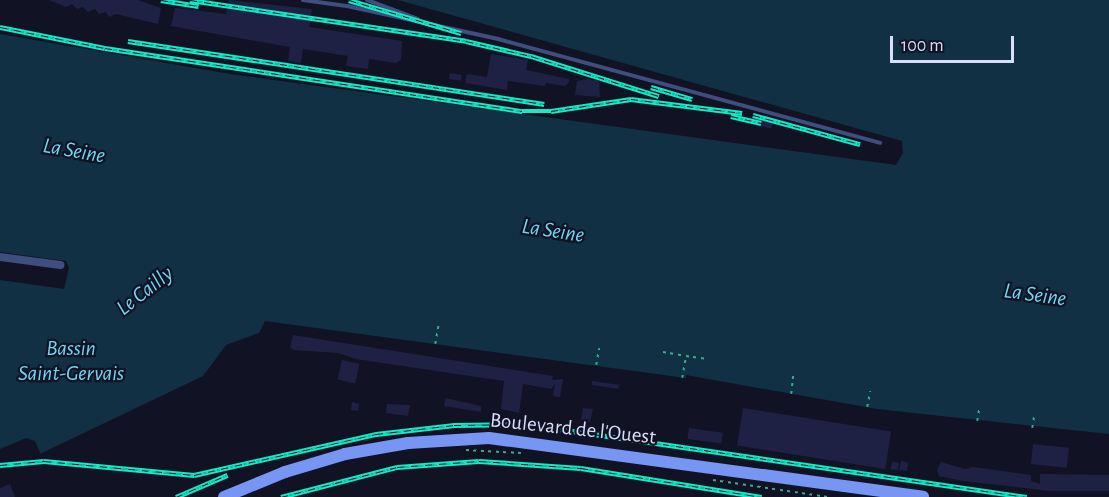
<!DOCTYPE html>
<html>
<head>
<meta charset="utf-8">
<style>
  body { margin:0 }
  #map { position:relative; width:1109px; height:497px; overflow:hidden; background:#111324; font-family:"Alegreya Sans",sans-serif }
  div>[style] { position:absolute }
  .water>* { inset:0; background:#113043 }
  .pier>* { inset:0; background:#111324 }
  .building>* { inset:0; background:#1e2143; transform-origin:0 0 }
  .path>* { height:1.5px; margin-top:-0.75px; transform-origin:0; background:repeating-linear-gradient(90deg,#3aac87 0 3px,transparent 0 7.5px) }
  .lane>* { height:4px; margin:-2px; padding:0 2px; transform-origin:2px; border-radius:2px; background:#404e7f }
  .street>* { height:8px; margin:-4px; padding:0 4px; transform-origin:4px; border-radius:4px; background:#404e7f }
  .secondary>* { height:12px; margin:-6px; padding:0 6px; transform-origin:6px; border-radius:6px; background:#7795f3 }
  .rail>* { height:4.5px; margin-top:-2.25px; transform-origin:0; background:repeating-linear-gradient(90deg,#111324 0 7px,#15eac6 0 14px); box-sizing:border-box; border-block:2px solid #15eac6 }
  span { translate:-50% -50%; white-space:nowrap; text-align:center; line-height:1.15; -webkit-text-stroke:4.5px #111324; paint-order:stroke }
  .street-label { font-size:21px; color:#d7ddfb }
  .water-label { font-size:22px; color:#6ed8f2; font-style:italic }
  .scale { position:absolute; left:890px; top:36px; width:124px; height:27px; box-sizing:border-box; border:3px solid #d7ddfb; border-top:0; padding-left:8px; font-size:18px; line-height:21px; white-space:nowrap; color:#d7ddfb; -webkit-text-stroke:4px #111324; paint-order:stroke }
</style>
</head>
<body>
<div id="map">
  <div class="water">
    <div style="clip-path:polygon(398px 0,1109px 0,1109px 434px,877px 409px,686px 375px,686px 378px,265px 321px,259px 333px,226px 345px,203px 376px,0 473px,0 280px,64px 289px,69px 268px,66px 261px,0 252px,0 34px,230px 74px,896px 165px,903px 153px,902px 141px)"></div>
  </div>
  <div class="pier">
    <div style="clip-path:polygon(26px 438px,35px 441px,41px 455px,0 473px,0 449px)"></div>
  </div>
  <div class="building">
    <div style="clip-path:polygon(49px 0,138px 0,161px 8px,158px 24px,116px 14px,109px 17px,106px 12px,99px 14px,95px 9px,88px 12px,83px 7px,77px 9px,72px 4px,66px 7px)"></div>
    <div style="clip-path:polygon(229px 0,312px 9px,309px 27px,402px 41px,401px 60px,396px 63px,369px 59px,368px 69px,346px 66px,348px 56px,303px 49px,301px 63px,288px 61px,290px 47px,171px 26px,175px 8px,226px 14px)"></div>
    <div style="clip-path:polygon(491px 54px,528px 60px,526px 70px,569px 79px,569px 82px,565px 86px,546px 83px,545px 86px,508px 81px,507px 90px,465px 83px,467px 74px,487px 77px)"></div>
    <div style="left:450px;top:73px;width:12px;height:6px;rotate:9deg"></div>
    <div style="clip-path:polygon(588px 79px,599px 81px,600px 97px,575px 95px,577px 81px)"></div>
    <div style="left:762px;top:120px;width:11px;height:6px;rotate:15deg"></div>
    <div style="clip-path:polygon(293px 335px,553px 376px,552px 380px,563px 379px,560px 397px,553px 396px,555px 384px,551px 389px,523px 384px,519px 413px,501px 409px,504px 381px,356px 359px,338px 353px,293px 350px,290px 347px)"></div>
    <div style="left:342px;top:360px;width:18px;height:20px;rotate:13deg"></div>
    <div style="left:592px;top:381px;width:27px;height:4px;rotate:8deg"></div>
    <div style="clip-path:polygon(445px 398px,481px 406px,481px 412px,444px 406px)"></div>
    <div style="clip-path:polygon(352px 402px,359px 404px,358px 411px,351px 410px)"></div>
    <div style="clip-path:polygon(387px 404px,410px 405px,408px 416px,386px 413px)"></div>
    <div style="clip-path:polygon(583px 408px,593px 409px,590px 422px,581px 420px)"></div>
    <div style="left:743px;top:408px;width:150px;height:38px;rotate:9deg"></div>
    <div style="left:689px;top:428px;width:34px;height:11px;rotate:8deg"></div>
    <div style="left:1033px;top:444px;width:36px;height:20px;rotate:6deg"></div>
    <div style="clip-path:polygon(901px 461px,908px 463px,907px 471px,899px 470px)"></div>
    <div style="left:892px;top:462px;width:7px;height:7px;rotate:8deg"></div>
    <div style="clip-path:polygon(941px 462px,965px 469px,973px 467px,1031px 475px,1031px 481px,1040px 484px,1040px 474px,1109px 475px,1109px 491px,1050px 491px,963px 481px,939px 476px,937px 470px)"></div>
    <div style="clip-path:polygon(10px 484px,15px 497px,0 497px,0 488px)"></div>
  </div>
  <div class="path">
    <div style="left:435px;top:344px;width:22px;rotate:-80deg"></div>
    <div style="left:663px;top:352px;width:22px;rotate:10deg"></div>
    <div style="left:596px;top:365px;width:17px;rotate:-80deg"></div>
    <div style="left:682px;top:378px;width:22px;rotate:-80deg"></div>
    <div style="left:686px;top:356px;width:22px;rotate:8deg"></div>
    <div style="left:791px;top:394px;width:18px;rotate:-84deg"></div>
    <div style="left:867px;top:407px;width:16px;rotate:-79deg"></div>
    <div style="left:977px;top:421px;width:13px;rotate:-81deg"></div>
    <div style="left:1032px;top:428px;width:13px;rotate:-81deg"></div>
    <div style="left:466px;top:450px;width:55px;rotate:3.1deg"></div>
    <div style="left:713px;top:480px;width:116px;rotate:8.4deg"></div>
  </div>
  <div class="lane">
    <div style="left:303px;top:0;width:44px;rotate:7.8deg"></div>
    <div style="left:347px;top:6px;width:155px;rotate:12.3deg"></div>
    <div style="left:498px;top:39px;width:396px;rotate:15.2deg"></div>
    <div style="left:367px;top:0;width:54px;rotate:20.4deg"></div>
  </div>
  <div class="street">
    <div style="left:0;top:257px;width:61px;rotate:7.6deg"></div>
  </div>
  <div class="secondary">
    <div style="left:224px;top:497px;width:66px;rotate:-22.3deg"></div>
    <div style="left:285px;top:472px;width:63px;rotate:-16.7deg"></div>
    <div style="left:345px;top:454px;width:64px;rotate:-9.9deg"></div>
    <div style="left:408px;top:443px;width:81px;rotate:-3.5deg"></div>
    <div style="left:489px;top:438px;width:438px;rotate:7.7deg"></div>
  </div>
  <div class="rail">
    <div style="left:161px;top:0;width:38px;rotate:9deg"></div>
    <div style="left:190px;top:0;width:279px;rotate:8.4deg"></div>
    <div style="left:466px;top:41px;width:67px;rotate:13deg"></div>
    <div style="left:531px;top:56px;width:134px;rotate:17.4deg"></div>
    <div style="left:349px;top:0;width:117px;rotate:16.4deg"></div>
    <div style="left:0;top:27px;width:107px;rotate:11.3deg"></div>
    <div style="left:105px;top:48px;width:422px;rotate:8.6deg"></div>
    <div style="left:522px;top:111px;width:29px"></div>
    <div style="left:551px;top:111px;width:81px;rotate:-8.5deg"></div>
    <div style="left:631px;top:99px;width:112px;rotate:7.2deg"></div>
    <div style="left:128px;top:41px;width:421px;rotate:8.6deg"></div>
    <div style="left:651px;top:87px;width:43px;rotate:16.3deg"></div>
    <div style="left:753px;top:115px;width:111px;rotate:15.2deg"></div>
    <div style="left:731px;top:116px;width:31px;rotate:13deg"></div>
    <div style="left:0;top:465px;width:44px;rotate:-5.2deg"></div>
    <div style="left:44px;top:461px;width:151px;rotate:5.3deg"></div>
    <div style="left:194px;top:475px;width:187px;rotate:-12.7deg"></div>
    <div style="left:376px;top:434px;width:79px;rotate:-6.6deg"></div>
    <div style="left:454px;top:425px;width:70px;rotate:-0.8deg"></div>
    <div style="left:524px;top:424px;width:508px;rotate:8.26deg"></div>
    <div style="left:176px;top:497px;width:56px;rotate:-23.3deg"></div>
    <div style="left:281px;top:497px;width:120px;rotate:-14.5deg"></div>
    <div style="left:397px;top:467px;width:82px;rotate:-4.2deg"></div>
    <div style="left:479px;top:461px;width:102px;rotate:3.9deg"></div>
    <div style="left:581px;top:468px;width:183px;rotate:9.1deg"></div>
  </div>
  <div class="street-label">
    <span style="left:573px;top:429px;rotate:6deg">Boulevard de l'Ouest</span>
  </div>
  <div class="water-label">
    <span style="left:74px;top:151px;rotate:10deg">La Seine</span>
    <span style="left:553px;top:231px;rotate:9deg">La Seine</span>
    <span style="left:145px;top:291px;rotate:-38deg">Le Cailly</span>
    <span style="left:1035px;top:295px;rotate:8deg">La Seine</span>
    <span style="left:71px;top:361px">Bassin<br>Saint-Gervais</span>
  </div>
  <div class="scale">100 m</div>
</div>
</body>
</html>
